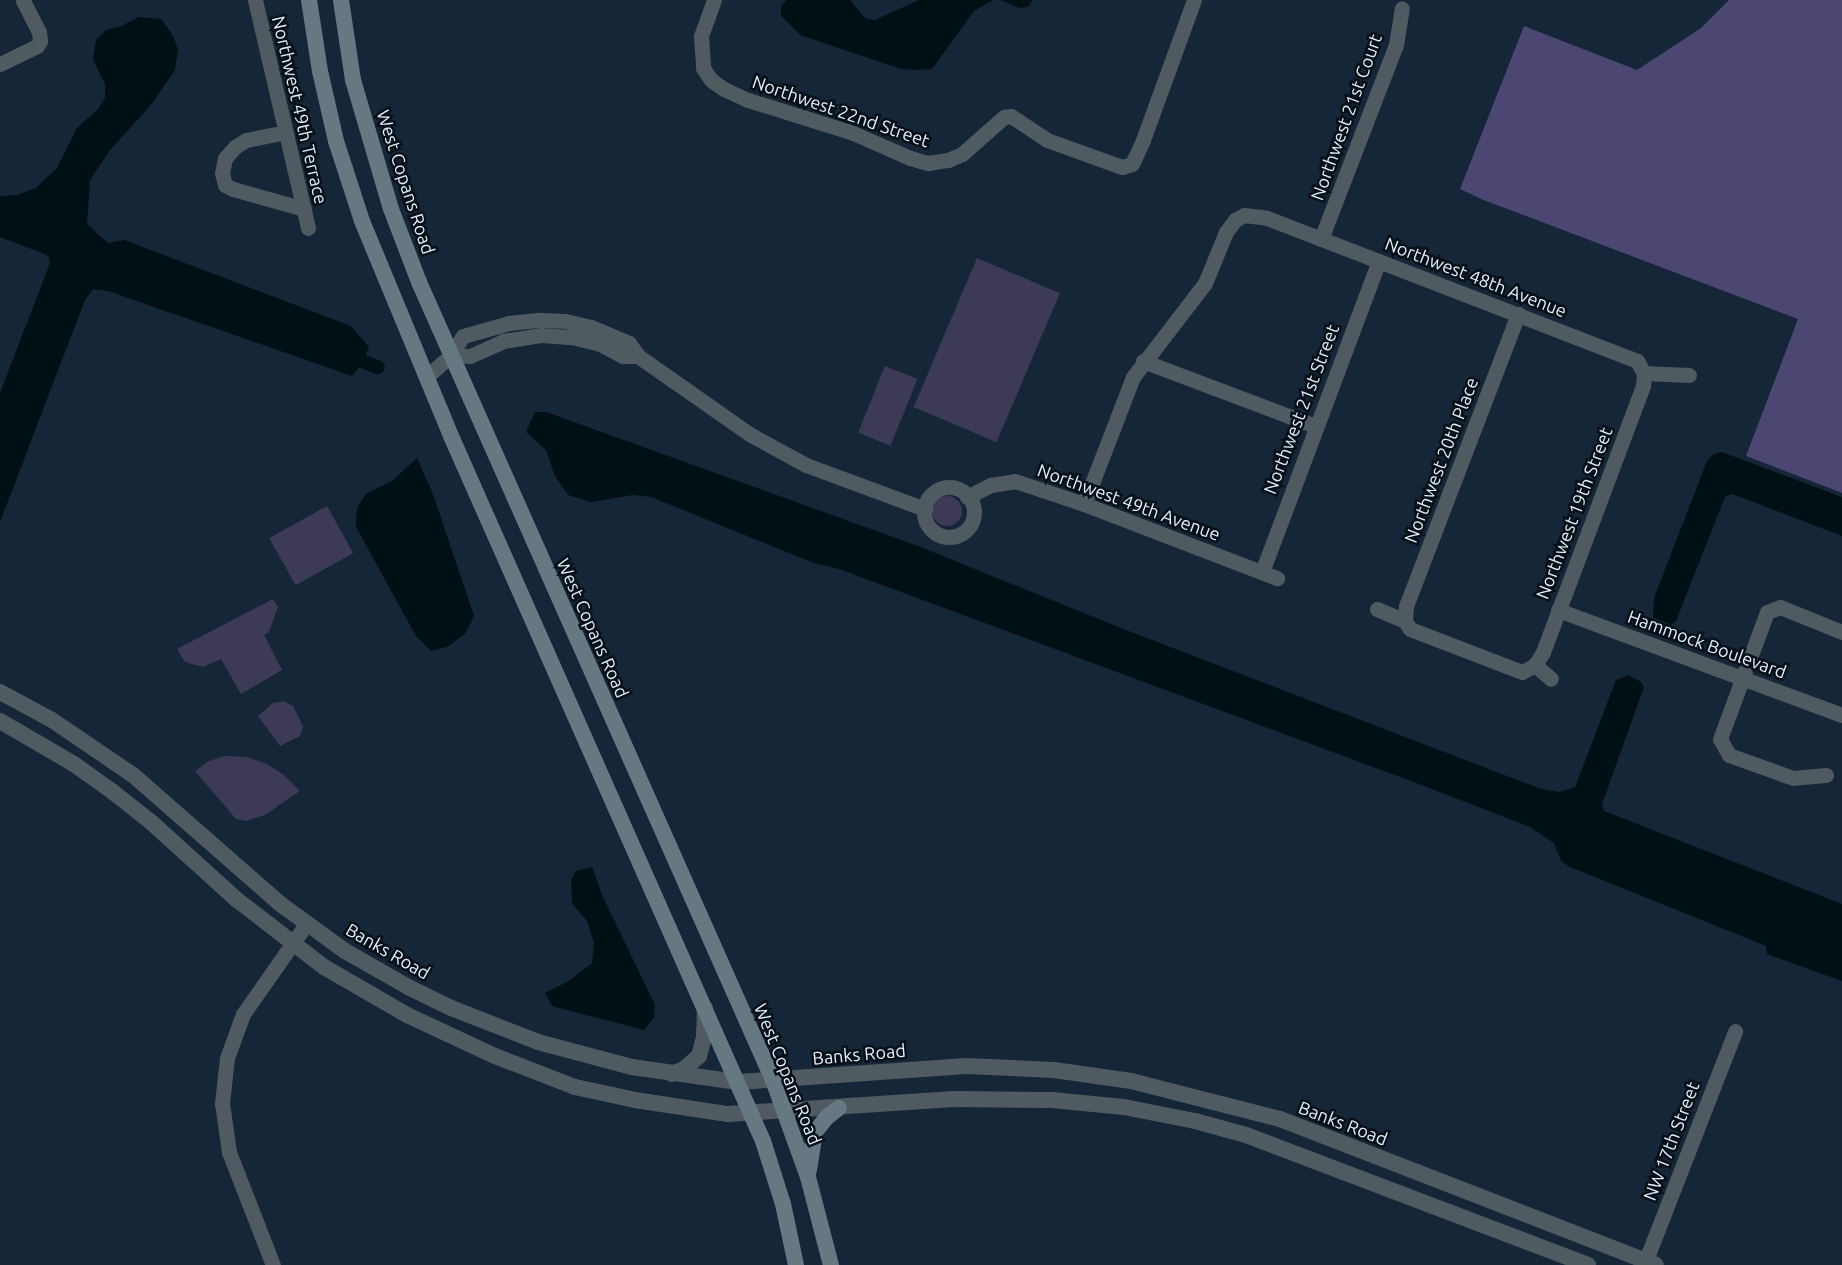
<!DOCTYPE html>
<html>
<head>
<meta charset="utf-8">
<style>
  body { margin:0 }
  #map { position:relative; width:1842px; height:1265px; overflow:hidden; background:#152638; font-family:Ubuntu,sans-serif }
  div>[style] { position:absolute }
  .green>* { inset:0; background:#3d3a58; transform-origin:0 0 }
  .round { border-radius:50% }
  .forest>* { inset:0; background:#4b4672 }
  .water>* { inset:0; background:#001014 }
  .canal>* { height:14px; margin:-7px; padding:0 7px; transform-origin:7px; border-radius:7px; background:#001014 }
  .minor>* { height:15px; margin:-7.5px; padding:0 7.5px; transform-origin:7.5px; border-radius:7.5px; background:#4f5b61 }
  .minor>.ring { margin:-7.5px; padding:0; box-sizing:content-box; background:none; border:15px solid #4f5b61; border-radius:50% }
  .tertiary>* { height:16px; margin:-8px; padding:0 8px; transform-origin:8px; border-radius:8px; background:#4f5b61 }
  .secondary>* { height:16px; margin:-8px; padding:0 8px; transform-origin:8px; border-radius:8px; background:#667983 }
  span { translate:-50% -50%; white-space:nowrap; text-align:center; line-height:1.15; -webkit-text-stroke:5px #070f17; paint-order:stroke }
  .street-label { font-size:18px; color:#e4effb }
</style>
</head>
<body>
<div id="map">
  <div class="green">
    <div style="left:977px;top:258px;width:90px;height:162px;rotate:23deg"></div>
    <div style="left:885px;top:366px;width:35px;height:72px;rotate:22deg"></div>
    <div class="round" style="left:932px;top:496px;width:30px;height:30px"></div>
    <div style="left:327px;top:506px;width:54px;height:66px;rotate:61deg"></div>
    <div style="clip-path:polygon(273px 599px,278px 607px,269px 632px,264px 635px,282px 670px,241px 694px,221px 659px,203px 667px,185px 662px,177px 649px)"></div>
    <div style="clip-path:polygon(284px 701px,293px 706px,303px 726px,300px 736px,280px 746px,258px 716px,273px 703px)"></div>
    <div style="clip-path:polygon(225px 756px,247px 757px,267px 764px,284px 775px,300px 791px,265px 815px,246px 821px,236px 819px,195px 771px,209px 761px)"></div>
  </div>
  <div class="forest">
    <div style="clip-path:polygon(1729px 0,1842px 0,1842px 493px,1746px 456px,1798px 319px,1481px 199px,1460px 189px,1524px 26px,1637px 70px,1701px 28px)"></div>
  </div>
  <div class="water">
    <div style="clip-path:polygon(786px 0,850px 0,866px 19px,875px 20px,919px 0,993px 0,974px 11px,932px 69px,915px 70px,901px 69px,800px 35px,781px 16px,781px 6px)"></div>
    <div style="clip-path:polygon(1000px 0,1033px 0,1028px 7px,1020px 8px)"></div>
    <div style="clip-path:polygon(139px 17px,161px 19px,172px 34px,178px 49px,175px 70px,151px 105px,110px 150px,90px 180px,87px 224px,108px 243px,124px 240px,351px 326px,369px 347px,363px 362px,352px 376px,108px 291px,93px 289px,85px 300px,0 522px,0 393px,50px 263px,49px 257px,42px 253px,0 237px,0 196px,17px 195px,36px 188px,57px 168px,77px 128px,98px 109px,105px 98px,105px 84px,93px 60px,96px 40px,106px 30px,119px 27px)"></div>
    <div style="clip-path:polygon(535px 412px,546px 412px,918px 546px,1126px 630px,1541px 789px,1559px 792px,1575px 787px,1616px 680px,1628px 675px,1641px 682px,1644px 687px,1602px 804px,1604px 811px,1842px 904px,1842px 981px,1767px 954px,1766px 946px,1570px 867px,1561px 861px,1554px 843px,1530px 827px,1419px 784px,839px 569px,814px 563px,651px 497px,633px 495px,591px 502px,568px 495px,555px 476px,546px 450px,526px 432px)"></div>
    <div style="clip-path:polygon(1722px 452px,1842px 497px,1842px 536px,1743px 498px,1731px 494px,1725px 497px,1676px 621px,1671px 625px,1653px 617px,1654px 598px,1707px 461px,1714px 454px)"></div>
    <div style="clip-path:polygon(417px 458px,433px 494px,474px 616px,465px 634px,447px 647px,431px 651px,416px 636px,356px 527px,357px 508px,366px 494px,392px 481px)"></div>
    <div style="clip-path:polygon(592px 867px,603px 897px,655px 1005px,654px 1017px,644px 1030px,552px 1006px,545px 993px,569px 981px,592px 963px,594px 943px,587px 921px,572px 904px,571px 880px,576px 871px)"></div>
  </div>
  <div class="canal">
    <div style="left:346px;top:355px;width:34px;rotate:21deg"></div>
  </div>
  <div class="minor">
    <div style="left:255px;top:0;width:234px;rotate:76.9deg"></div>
    <div style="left:714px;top:0;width:38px;rotate:110deg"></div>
    <div style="left:701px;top:36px;width:32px;rotate:86deg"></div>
    <div style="left:703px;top:68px;width:14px;rotate:56deg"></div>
    <div style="left:711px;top:80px;width:16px;rotate:35deg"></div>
    <div style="left:724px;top:89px;width:26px;rotate:25deg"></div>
    <div style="left:748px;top:100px;width:110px;rotate:17.4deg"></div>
    <div style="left:853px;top:133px;width:62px;rotate:23.7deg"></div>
    <div style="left:910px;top:158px;width:19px;rotate:16deg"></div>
    <div style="left:928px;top:163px;width:20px;rotate:-9deg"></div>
    <div style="left:948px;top:160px;width:15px;rotate:-23deg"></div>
    <div style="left:962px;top:154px;width:56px;rotate:-41.4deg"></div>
    <div style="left:1004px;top:117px;width:7px;rotate:-8deg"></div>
    <div style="left:1011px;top:116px;width:43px;rotate:33.7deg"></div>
    <div style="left:1047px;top:140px;width:80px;rotate:19.8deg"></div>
    <div style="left:1122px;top:167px;width:10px;rotate:-17deg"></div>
    <div style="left:1132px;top:164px;width:26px;rotate:-65deg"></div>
    <div style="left:1143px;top:140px;width:149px;rotate:-70deg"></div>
    <div style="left:0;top:64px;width:41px;rotate:-25.9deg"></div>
    <div style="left:37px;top:46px;width:6px;rotate:-59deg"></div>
    <div style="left:40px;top:41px;width:9px;rotate:-96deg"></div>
    <div style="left:39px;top:32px;width:36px;rotate:-117deg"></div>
    <div style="left:286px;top:132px;width:41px;rotate:168.7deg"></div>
    <div style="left:246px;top:140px;width:13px;rotate:148deg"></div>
    <div style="left:235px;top:147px;width:15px;rotate:132deg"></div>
    <div style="left:225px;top:158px;width:15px;rotate:101deg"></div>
    <div style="left:222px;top:173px;width:12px;rotate:76deg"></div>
    <div style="left:225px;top:185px;width:9px;rotate:27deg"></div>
    <div style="left:233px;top:189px;width:74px;rotate:15.7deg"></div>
    <div style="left:1321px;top:239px;width:208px;rotate:-68.9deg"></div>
    <div style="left:1396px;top:45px;width:37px;rotate:-81deg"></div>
    <div style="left:451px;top:355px;width:19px;rotate:3deg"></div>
    <div style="left:470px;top:356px;width:36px;rotate:-24deg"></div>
    <div style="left:503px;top:341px;width:38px;rotate:-9deg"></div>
    <div style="left:541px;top:335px;width:31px;rotate:4deg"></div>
    <div style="left:572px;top:337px;width:29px;rotate:14deg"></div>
    <div style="left:600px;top:344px;width:26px;rotate:28deg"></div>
    <div style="left:623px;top:356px;width:15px"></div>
    <div style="left:1143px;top:361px;width:184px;rotate:20.7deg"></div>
    <div style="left:426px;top:377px;width:33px;rotate:-41deg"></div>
    <div style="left:451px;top:355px;width:22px;rotate:-58deg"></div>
    <div style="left:463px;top:336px;width:48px;rotate:-15.8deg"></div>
    <div style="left:509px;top:323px;width:31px;rotate:-6deg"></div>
    <div style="left:540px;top:320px;width:25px;rotate:2deg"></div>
    <div style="left:565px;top:321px;width:27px;rotate:13deg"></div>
    <div style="left:591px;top:327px;width:41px;rotate:22.8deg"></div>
    <div style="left:629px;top:343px;width:16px;rotate:55deg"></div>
    <div style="left:638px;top:356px;width:138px;rotate:35deg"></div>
    <div style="left:751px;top:435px;width:63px;rotate:28.6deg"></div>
    <div style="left:806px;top:465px;width:127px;rotate:20.3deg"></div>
    <div class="ring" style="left:924px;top:487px;width:35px;height:35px"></div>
    <div style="left:967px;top:497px;width:27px;rotate:-27deg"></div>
    <div style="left:991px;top:485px;width:24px;rotate:-9deg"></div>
    <div style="left:1015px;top:481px;width:73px;rotate:18.4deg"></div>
    <div style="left:1084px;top:504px;width:207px;rotate:21deg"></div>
    <div style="left:1084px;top:504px;width:136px;rotate:-68.9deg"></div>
    <div style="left:1133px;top:377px;width:118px;rotate:-52.5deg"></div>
    <div style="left:1205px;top:283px;width:55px;rotate:-67.6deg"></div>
    <div style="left:1226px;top:232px;width:15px;rotate:-53deg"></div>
    <div style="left:1235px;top:220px;width:10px;rotate:-29deg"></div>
    <div style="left:1244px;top:215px;width:23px;rotate:7deg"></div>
    <div style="left:1267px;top:218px;width:397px;rotate:21.1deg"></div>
    <div style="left:1637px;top:361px;width:14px;rotate:60deg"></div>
    <div style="left:1644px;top:373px;width:45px;rotate:2.5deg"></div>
    <div style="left:1262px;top:572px;width:332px;rotate:-69.4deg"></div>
    <div style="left:1377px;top:609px;width:30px;rotate:23deg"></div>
    <div style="left:1405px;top:621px;width:9px;rotate:58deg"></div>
    <div style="left:1410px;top:629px;width:120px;rotate:21deg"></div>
    <div style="left:1522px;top:672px;width:15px;rotate:-28deg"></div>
    <div style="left:1535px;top:665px;width:21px;rotate:41deg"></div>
    <div style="left:1558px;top:610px;width:303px;rotate:20.3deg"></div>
    <div style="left:1405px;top:621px;width:15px;rotate:-86deg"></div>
    <div style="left:1406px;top:606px;width:313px;rotate:-69deg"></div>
    <div style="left:1535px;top:665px;width:15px;rotate:-58deg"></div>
    <div style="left:1543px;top:652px;width:284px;rotate:-69.4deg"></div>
    <div style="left:1643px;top:386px;width:13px;rotate:-86deg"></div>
    <div style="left:1826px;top:775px;width:33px;rotate:175deg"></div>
    <div style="left:1793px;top:778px;width:68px;rotate:-160.2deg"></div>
    <div style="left:1729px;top:755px;width:18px;rotate:-119deg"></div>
    <div style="left:1720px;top:739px;width:135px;rotate:-69.7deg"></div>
    <div style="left:1767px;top:612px;width:14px;rotate:-21deg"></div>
    <div style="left:1780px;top:607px;width:67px;rotate:22deg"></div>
    <div style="left:273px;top:1265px;width:121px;rotate:-111.3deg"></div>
    <div style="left:229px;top:1152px;width:49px;rotate:-98.1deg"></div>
    <div style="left:222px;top:1103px;width:45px;rotate:-83.7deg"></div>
    <div style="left:227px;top:1058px;width:47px;rotate:-70deg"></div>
    <div style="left:243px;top:1014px;width:111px;rotate:-54.9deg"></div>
    <div style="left:1644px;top:1265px;width:251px;rotate:-68.7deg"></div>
  </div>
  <div class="tertiary">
    <div style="left:0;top:692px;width:59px;rotate:28.3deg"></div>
    <div style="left:52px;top:720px;width:98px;rotate:34.2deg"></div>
    <div style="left:133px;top:775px;width:194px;rotate:41.2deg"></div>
    <div style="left:279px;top:903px;width:82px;rotate:36deg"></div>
    <div style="left:345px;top:951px;width:73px;rotate:29.7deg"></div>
    <div style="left:408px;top:987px;width:48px;rotate:26deg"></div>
    <div style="left:451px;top:1008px;width:93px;rotate:21.3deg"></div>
    <div style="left:538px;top:1042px;width:97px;rotate:14.9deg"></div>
    <div style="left:632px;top:1067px;width:107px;rotate:8.1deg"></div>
    <div style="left:738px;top:1082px;width:229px;rotate:-4deg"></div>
    <div style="left:966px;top:1066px;width:88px;rotate:2.6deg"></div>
    <div style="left:1054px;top:1070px;width:78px;rotate:8.1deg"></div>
    <div style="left:1131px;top:1081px;width:154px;rotate:14.3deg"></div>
    <div style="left:1280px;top:1119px;width:403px;rotate:21.2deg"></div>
    <div style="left:0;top:721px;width:86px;rotate:30.2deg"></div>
    <div style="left:74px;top:764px;width:48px;rotate:35.7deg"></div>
    <div style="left:113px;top:792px;width:48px;rotate:38.3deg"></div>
    <div style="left:151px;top:822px;width:115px;rotate:42.2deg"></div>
    <div style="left:236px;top:899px;width:111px;rotate:37.7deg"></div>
    <div style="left:324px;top:967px;width:96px;rotate:30deg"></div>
    <div style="left:407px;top:1015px;width:97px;rotate:25deg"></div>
    <div style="left:495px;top:1056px;width:86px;rotate:21.2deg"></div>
    <div style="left:575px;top:1087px;width:61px;rotate:12.2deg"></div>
    <div style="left:635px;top:1100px;width:94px;rotate:8.6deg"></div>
    <div style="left:728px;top:1114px;width:226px;rotate:-3.8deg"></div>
    <div style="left:954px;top:1099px;width:98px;rotate:0.6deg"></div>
    <div style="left:1052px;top:1100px;width:72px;rotate:5.6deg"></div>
    <div style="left:1124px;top:1107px;width:72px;rotate:11.2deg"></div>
    <div style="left:1195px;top:1121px;width:53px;rotate:15.4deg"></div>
    <div style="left:1246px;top:1135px;width:366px;rotate:20.8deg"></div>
    <div style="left:672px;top:1074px;width:13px;rotate:-23deg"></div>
    <div style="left:684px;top:1069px;width:20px;rotate:-41deg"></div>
    <div style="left:699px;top:1056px;width:20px;rotate:-75deg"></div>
    <div style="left:704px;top:1037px;width:29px;rotate:-88deg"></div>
  </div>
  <div class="secondary">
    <div style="left:309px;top:0;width:72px;rotate:81.2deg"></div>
    <div style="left:320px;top:71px;width:72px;rotate:77.1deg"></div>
    <div style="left:336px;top:141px;width:84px;rotate:72deg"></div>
    <div style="left:362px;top:221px;width:233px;rotate:67.5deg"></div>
    <div style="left:451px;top:436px;width:771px;rotate:66.13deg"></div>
    <div style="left:763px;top:1141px;width:66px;rotate:72.4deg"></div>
    <div style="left:783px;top:1204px;width:62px;rotate:78deg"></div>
    <div style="left:341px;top:0;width:81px;rotate:81.5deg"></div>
    <div style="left:353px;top:80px;width:134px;rotate:73.6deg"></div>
    <div style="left:391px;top:209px;width:78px;rotate:69deg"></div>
    <div style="left:419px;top:282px;width:873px;rotate:66.08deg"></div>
    <div style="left:773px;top:1080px;width:103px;rotate:70.2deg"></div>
    <div style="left:808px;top:1177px;width:91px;rotate:75.4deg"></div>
    <div style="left:809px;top:1170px;width:38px;rotate:-81deg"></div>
    <div style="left:815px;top:1132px;width:19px;rotate:-51deg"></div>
    <div style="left:827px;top:1117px;width:15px;rotate:-37deg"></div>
  </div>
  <div class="street-label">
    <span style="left:300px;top:110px;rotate:77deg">Northwest 49th Terrace</span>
    <span style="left:841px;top:111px;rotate:19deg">Northwest 22nd Street</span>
    <span style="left:1346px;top:117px;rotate:-70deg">Northwest 21st Court</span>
    <span style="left:406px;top:182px;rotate:72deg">West Copans Road</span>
    <span style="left:1476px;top:277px;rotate:21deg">Northwest 48th Avenue</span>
    <span style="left:1301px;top:409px;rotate:-69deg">Northwest 21st Street</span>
    <span style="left:1441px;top:460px;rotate:-69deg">Northwest 20th Place</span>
    <span style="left:1129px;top:502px;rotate:20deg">Northwest 49th Avenue</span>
    <span style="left:1574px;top:513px;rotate:-69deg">Northwest 19th Street</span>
    <span style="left:593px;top:628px;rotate:66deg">West Copans Road</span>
    <span style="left:1707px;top:644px;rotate:20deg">Hammock Boulevard</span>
    <span style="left:388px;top:951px;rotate:30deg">Banks Road</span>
    <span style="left:859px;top:1054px;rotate:-5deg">Banks Road</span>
    <span style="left:788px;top:1074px;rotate:68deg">West Copans Road</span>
    <span style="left:1343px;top:1123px;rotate:21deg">Banks Road</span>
    <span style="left:1671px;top:1141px;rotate:-69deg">NW 17th Street</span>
  </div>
</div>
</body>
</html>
